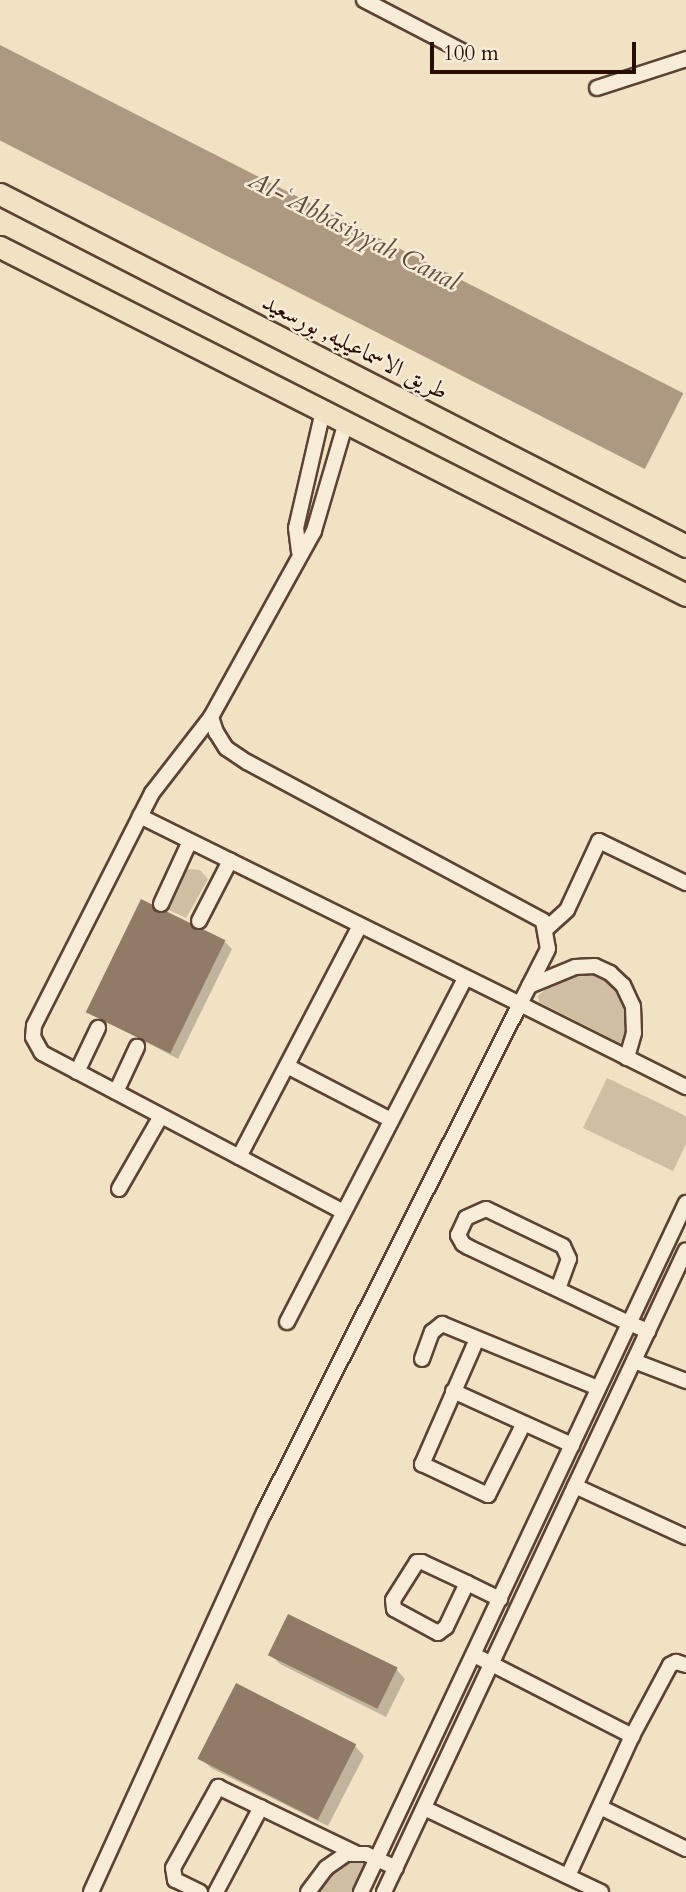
<!DOCTYPE html>
<html>
<head>
<meta charset="utf-8">
<style>
  body { margin:0 }
  #map { position:relative; width:686px; height:1892px; overflow:hidden; background:#f1e2c3; font-family:Cardo,Amiri,serif }
  div>[style] { position:absolute }
  .green>* { inset:0; background:#cfbea2 }
  .water>* { inset:0; background:#ad9981; transform-origin:0 0 }
  .shadow>* { inset:0; background:#0003 }
  .building>* { inset:0; background:#917b66; transform-origin:0 0 }
  .roads { filter:drop-shadow(2px 0 #5b4232) drop-shadow(-2px 0 #5b4232) drop-shadow(0 2px #5b4232) drop-shadow(0 -2px #5b4232) }
  .minor>* { height:14px; margin:-7px; padding:0 7px; transform-origin:7px; border-radius:7px; background:#f6ecd8 }
  .highway>* { height:21px; margin:-10.5px; padding:0 10.5px; transform-origin:10.5px; border-radius:10.5px; background:#f1e2c3 }
  span { translate:-50% -50%; white-space:nowrap; text-align:center; line-height:1.15; -webkit-text-stroke:5px #f6ecd8; paint-order:stroke }
  .street-label { font-size:24px; color:#290c02 }
  .water-label { font-size:26px; color:#644b3b; font-style:italic }
  .scale { position:absolute; left:430px; top:42px; width:206px; height:32px; box-sizing:border-box; border:4px solid #290c02; border-top:0; padding-left:9px; font-size:21px; line-height:24px; white-space:nowrap; color:#290c02; -webkit-text-stroke:5px #f6ecd8; paint-order:stroke }
</style>
</head>
<body>
<div id="map">
  <div class="green">
    <div style="clip-path:polygon(187px 869px,200px 870px,208px 879px,186px 918px,167px 909px)"></div>
    <div style="clip-path:polygon(579px 972px,600px 974px,615px 985px,626px 1003px,629px 1027px,624px 1045px,539px 1002px,538px 996px,549px 986px)"></div>
    <div style="clip-path:polygon(607px 1078px,686px 1116px,686px 1144px,673px 1171px,583px 1128px)"></div>
    <div style="clip-path:polygon(363px 1862px,367px 1866px,355px 1892px,316px 1892px,329px 1874px,346px 1863px)"></div>
  </div>
  <div class="water">
    <div style="left:0;top:45px;width:767px;height:85px;rotate:27deg"></div>
  </div>
  <div class="shadow">
    <div style="clip-path:polygon(225px 942px,232px 949px,178px 1059px,88px 1011px)"></div>
    <div style="clip-path:polygon(270px 1654px,396px 1669px,405px 1679px,386px 1717px,280px 1664px)"></div>
    <div style="clip-path:polygon(355px 1746px,364px 1756px,328px 1826px,211px 1768px,201px 1758px)"></div>
  </div>
  <div class="building">
    <div style="left:141px;top:899px;width:94px;height:126px;rotate:26deg"></div>
    <div style="left:288px;top:1614px;width:122px;height:46px;rotate:26deg"></div>
    <div style="left:236px;top:1683px;width:135px;height:85px;rotate:27deg"></div>
  </div>
  <div class="roads">
    <div class="minor">
      <div style="left:364px;top:0;width:113px;rotate:27.5deg"></div>
      <div style="left:597px;top:88px;width:94px;rotate:-18deg"></div>
      <div style="left:346px;top:422px;width:114px;rotate:106.4deg"></div>
      <div style="left:314px;top:531px;width:213px;rotate:119deg"></div>
      <div style="left:211px;top:717px;width:16px;rotate:72deg"></div>
      <div style="left:216px;top:732px;width:19px;rotate:58deg"></div>
      <div style="left:226px;top:748px;width:25px;rotate:34deg"></div>
      <div style="left:247px;top:762px;width:336px;rotate:28.2deg"></div>
      <div style="left:543px;top:921px;width:28px;rotate:80deg"></div>
      <div style="left:548px;top:949px;width:62px;rotate:117deg"></div>
      <div style="left:520px;top:1004px;width:186px;rotate:26.6deg"></div>
      <div style="left:299px;top:552px;width:24px;rotate:-97deg"></div>
      <div style="left:296px;top:528px;width:120px;rotate:-77deg"></div>
      <div style="left:211px;top:717px;width:96px;rotate:127.8deg"></div>
      <div style="left:152px;top:793px;width:261px;rotate:116.9deg"></div>
      <div style="left:34px;top:1026px;width:11px;rotate:95deg"></div>
      <div style="left:33px;top:1037px;width:18px;rotate:61deg"></div>
      <div style="left:42px;top:1053px;width:341px;rotate:27.8deg"></div>
      <div style="left:161px;top:904px;width:69px;rotate:-65.3deg"></div>
      <div style="left:199px;top:921px;width:68px;rotate:-62.7deg"></div>
      <div style="left:546px;top:929px;width:28px;rotate:-42deg"></div>
      <div style="left:567px;top:910px;width:76px;rotate:-65.1deg"></div>
      <div style="left:599px;top:841px;width:97px;rotate:25.8deg"></div>
      <div style="left:529px;top:986px;width:50px;rotate:-22.4deg"></div>
      <div style="left:575px;top:967px;width:20px;rotate:-3deg"></div>
      <div style="left:595px;top:966px;width:17px;rotate:25deg"></div>
      <div style="left:610px;top:973px;width:18px;rotate:43deg"></div>
      <div style="left:623px;top:985px;width:23px;rotate:65deg"></div>
      <div style="left:633px;top:1006px;width:27px;rotate:88deg"></div>
      <div style="left:634px;top:1033px;width:26px;rotate:106deg"></div>
      <div style="left:287px;top:1066px;width:117px;rotate:27.4deg"></div>
      <div style="left:77px;top:1072px;width:49px;rotate:-64.5deg"></div>
      <div style="left:116px;top:1092px;width:50px;rotate:-65deg"></div>
      <div style="left:239px;top:1157px;width:261px;rotate:-62.4deg"></div>
      <div style="left:119px;top:1189px;width:84px;rotate:-60.1deg"></div>
      <div style="left:558px;top:1289px;width:32px;rotate:-70deg"></div>
      <div style="left:569px;top:1259px;width:14px;rotate:-115deg"></div>
      <div style="left:563px;top:1246px;width:85px;rotate:-154.3deg"></div>
      <div style="left:486px;top:1209px;width:22px;rotate:156deg"></div>
      <div style="left:466px;top:1218px;width:19px;rotate:115deg"></div>
      <div style="left:458px;top:1235px;width:10px;rotate:61deg"></div>
      <div style="left:463px;top:1244px;width:6px;rotate:31deg"></div>
      <div style="left:468px;top:1247px;width:178px;rotate:25.3deg"></div>
      <div style="left:629px;top:1323px;width:21px;rotate:23deg"></div>
      <div style="left:287px;top:1322px;width:386px;rotate:-62.6deg"></div>
      <div style="left:477px;top:1339px;width:137px;rotate:113.7deg"></div>
      <div style="left:422px;top:1464px;width:73px;rotate:25.2deg"></div>
      <div style="left:488px;top:1495px;width:80px;rotate:-63.4deg"></div>
      <div style="left:422px;top:1359px;width:29px;rotate:-70deg"></div>
      <div style="left:432px;top:1332px;width:13px;rotate:-39deg"></div>
      <div style="left:442px;top:1324px;width:169px;rotate:22.3deg"></div>
      <div style="left:634px;top:1361px;width:56px;rotate:21deg"></div>
      <div style="left:453px;top:1391px;width:131px;rotate:24.4deg"></div>
      <div style="left:575px;top:1486px;width:122px;rotate:24.7deg"></div>
      <div style="left:467px;top:1583px;width:49px;rotate:115.5deg"></div>
      <div style="left:446px;top:1627px;width:10px;rotate:143deg"></div>
      <div style="left:438px;top:1633px;width:50px;rotate:-151.4deg"></div>
      <div style="left:394px;top:1609px;width:9px;rotate:-96deg"></div>
      <div style="left:393px;top:1600px;width:45px;rotate:-57.7deg"></div>
      <div style="left:417px;top:1562px;width:5px"></div>
      <div style="left:422px;top:1562px;width:50px;rotate:25deg"></div>
      <div style="left:467px;top:1583px;width:37px;rotate:26deg"></div>
      <div style="left:474px;top:1655px;width:178px;rotate:27.1deg"></div>
      <div style="left:632px;top:1736px;width:154px;rotate:114.6deg"></div>
      <div style="left:632px;top:1736px;width:81px;rotate:-61.8deg"></div>
      <div style="left:670px;top:1665px;width:7px;rotate:-27deg"></div>
      <div style="left:676px;top:1662px;width:10px;rotate:17deg"></div>
      <div style="left:600px;top:1807px;width:96px;rotate:26deg"></div>
      <div style="left:424px;top:1808px;width:196px;rotate:25.4deg"></div>
      <div style="left:91px;top:1892px;width:417px;rotate:-65.5deg"></div>
      <div style="left:264px;top:1513px;width:570px;rotate:-63.3deg"></div>
      <div style="left:520px;top:1004px;width:424px;rotate:-153.7deg"></div>
      <div style="left:200px;top:1892px;width:28px;rotate:-154deg"></div>
      <div style="left:175px;top:1880px;width:12px;rotate:-99deg"></div>
      <div style="left:173px;top:1868px;width:93px;rotate:-60.9deg"></div>
      <div style="left:218px;top:1787px;width:152px;rotate:25.7deg"></div>
      <div style="left:216px;top:1892px;width:96px;rotate:-62.1deg"></div>
      <div style="left:308px;top:1892px;width:30px;rotate:-53deg"></div>
      <div style="left:326px;top:1868px;width:24px;rotate:-35deg"></div>
      <div style="left:346px;top:1854px;width:20px"></div>
      <div style="left:366px;top:1854px;width:33px;rotate:25deg"></div>
      <div style="left:361px;top:1892px;width:762px;rotate:-64.75deg"></div>
      <div style="left:384px;top:1892px;width:709px;rotate:-64.81deg"></div>
    </div>
    <div class="highway">
      <div style="left:0;top:194px;width:771px;rotate:27.16deg"></div>
      <div style="left:0;top:247px;width:769px;rotate:26.9deg"></div>
    </div>
  </div>
  <div class="street-label">
    <span style="left:355px;top:347px;rotate:27deg">طريق الاسماعيليه, بورسعيد</span>
  </div>
  <div class="water-label">
    <span style="left:354px;top:231px;rotate:27deg">Al-ʿAbbāsiyyah Canal</span>
  </div>
  <div class="scale">100 m</div>
</div>
</body>
</html>
